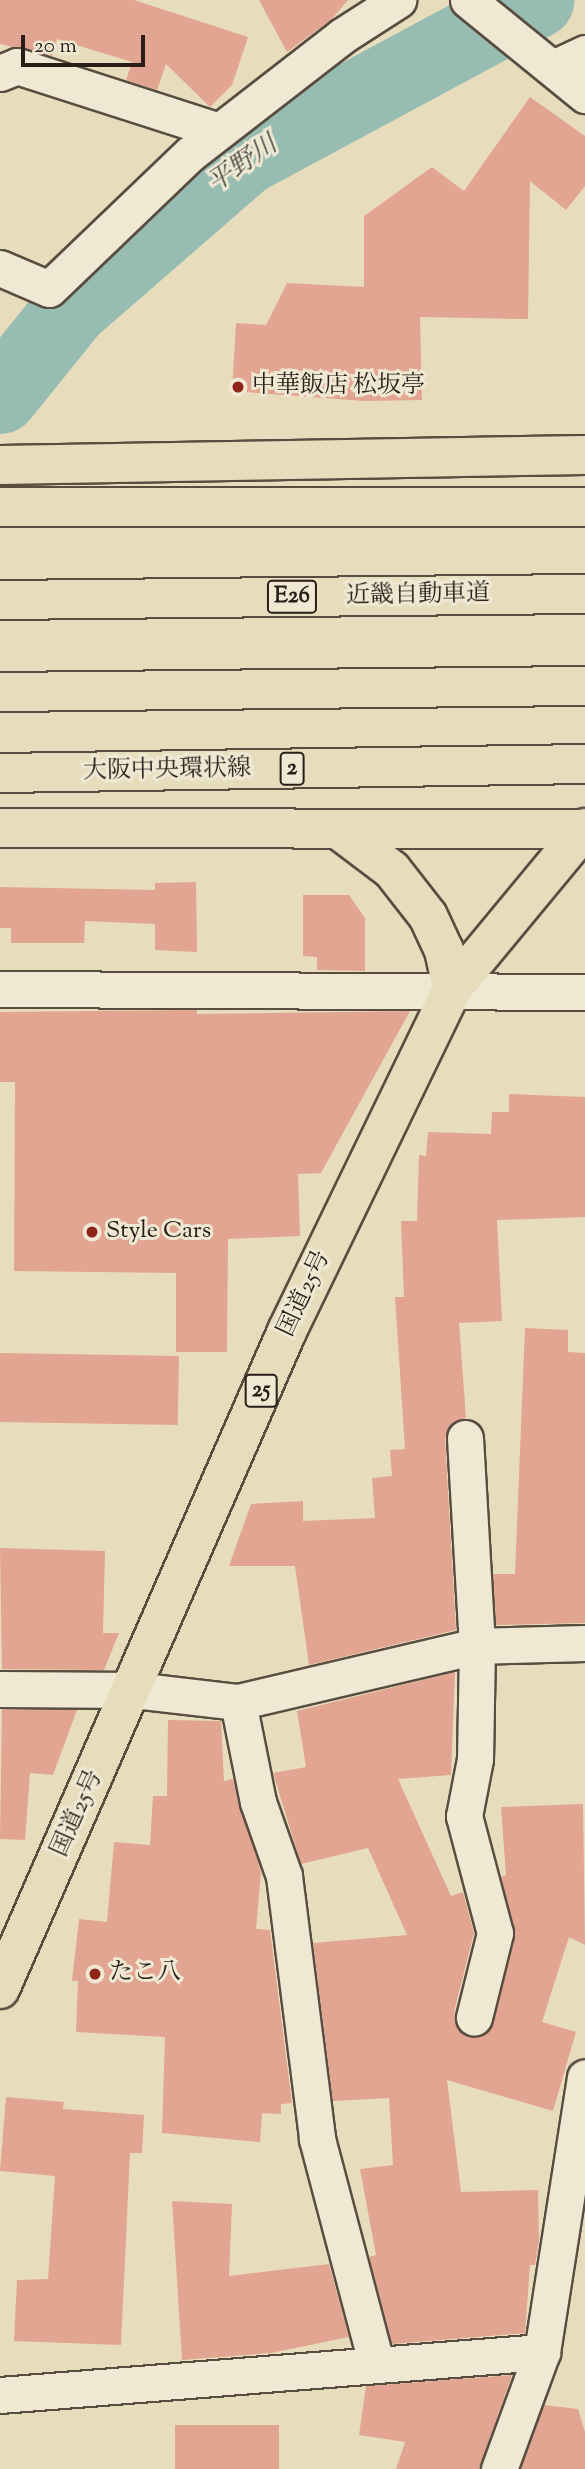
<!DOCTYPE html>
<html>
<head>
<meta charset="utf-8">
<style>
  body { margin:0 }
  #map { position:relative; width:585px; height:2469px; overflow:hidden; background:#e7ddbd; font-family:"Sorts Mill Goudy","Noto Serif JP",serif }
  div>[style] { position:absolute }
  .river>* { height:75px; margin:-37.5px; padding:0 37.5px; transform-origin:37.5px; border-radius:37.5px; background:#97bcb2 }
  .building>* { inset:0; background:#e2a591; transform-origin:0 0 }
  .roads { filter:drop-shadow(2px 0 #594d40) drop-shadow(-2px 0 #594d40) drop-shadow(0 2px #594d40) drop-shadow(0 -2px #594d40) }
  .street>* { height:35px; margin:-17.5px; padding:0 17.5px; transform-origin:17.5px; border-radius:17.5px; background:#efe9d4 }
  .primary>* { height:38px; margin:-19px; padding:0 19px; transform-origin:19px; border-radius:19px; background:#e7ddbd }
  .highway>* { height:38px; margin:-19px; padding:0 19px; transform-origin:19px; border-radius:19px; background:#e7ddbd }
  .dots>* { width:19px; height:19px; translate:-50% -50%; box-sizing:border-box; border:4px solid #efe9d4; border-radius:50% }
  span { translate:-50% -50%; white-space:nowrap; text-align:center; line-height:1.15; -webkit-text-stroke:6px #efe9d4; paint-order:stroke }
  .shield-label span { padding:2px 5px; background:#efe9d4; border:2px solid; border-radius:5px; -webkit-text-stroke-width:0 }
  .shield-label { font-size:23px; color:#2a1d17; font-weight:700 }
  .poi-label { font-size:24px; color:#2a1d17 }
  .left { translate:0 -50%; text-align:left }
  .street-label { font-size:24px; color:#2a1d17 }
  .water-label { font-size:26px; color:#4b4d46; font-style:italic }
  .scale { position:absolute; left:21px; top:35px; width:124px; height:32px; box-sizing:border-box; border:4px solid #2a1d17; border-top:0; padding-left:9px; font-size:21px; line-height:24px; white-space:nowrap; color:#2a1d17; -webkit-text-stroke:5px #efe9d4; paint-order:stroke }
</style>
</head>
<body>
<div id="map">
  <div class="river">
    <div style="left:0;top:396px;width:113px;rotate:-51.1deg"></div>
    <div style="left:71px;top:308px;width:230px;rotate:-41deg"></div>
    <div style="left:245px;top:157px;width:331px;rotate:-28.3deg"></div>
  </div>
  <div class="building">
    <div style="clip-path:polygon(0 0,134px 0,248px 37px,232px 85px,210px 107px,166px 64px,157px 90px,126px 80px,132px 62px,57px 39px,52px 56px,0 44px)"></div>
    <div style="clip-path:polygon(259px 0,348px 0,332px 19px,287px 52px)"></div>
    <div style="clip-path:polygon(530px 97px,585px 136px,585px 186px,566px 210px,530px 181px,528px 319px,420px 317px,422px 400px,364px 401px,232px 391px,236px 323px,266px 325px,287px 283px,364px 287px,364px 216px,432px 167px,464px 191px)"></div>
    <div style="clip-path:polygon(196px 882px,197px 952px,155px 950px,155px 924px,85px 921px,84px 943px,11px 943px,11px 928px,0 928px,0 887px,155px 890px,155px 883px)"></div>
    <div style="clip-path:polygon(303px 895px,349px 895px,365px 918px,365px 971px,317px 970px,317px 957px,303px 956px)"></div>
    <div style="clip-path:polygon(197px 1010px,197px 1014px,410px 1011px,321px 1173px,298px 1174px,300px 1236px,228px 1239px,227px 1352px,176px 1352px,176px 1273px,14px 1271px,15px 1082px,0 1082px,0 1012px)"></div>
    <div style="clip-path:polygon(509px 1094px,585px 1097px,585px 1217px,497px 1220px,502px 1321px,459px 1323px,466px 1418px,453px 1422px,445px 1439px,456px 1630px,309px 1665px,295px 1566px,229px 1566px,251px 1504px,303px 1501px,303px 1521px,375px 1518px,372px 1478px,392px 1476px,390px 1450px,405px 1449px,395px 1297px,404px 1297px,401px 1221px,417px 1221px,419px 1155px,426px 1156px,428px 1132px,491px 1134px,492px 1112px,509px 1112px)"></div>
    <div style="clip-path:polygon(525px 1328px,568px 1330px,568px 1352px,585px 1353px,585px 1623px,496px 1625px,493px 1574px,515px 1574px)"></div>
    <div style="left:0;top:1353px;width:179px;height:69px;rotate:1deg"></div>
    <div style="clip-path:polygon(0 1548px,105px 1551px,103px 1633px,119px 1633px,104px 1670px,2px 1669px)"></div>
    <div style="clip-path:polygon(455px 1672px,451px 1775px,398px 1779px,451px 1896px,463px 1892px,474px 1933px,454px 2012px,460px 2031px,479px 2036px,489px 2030px,515px 1938px,501px 1877px,506px 1875px,501px 1807px,583px 1804px,585px 1945px,569px 1937px,542px 2022px,576px 2032px,553px 2111px,447px 2080px,461px 2192px,538px 2190px,539px 2241px,535px 2265px,530px 2265px,525px 2333px,392px 2344px,369px 2257px,376px 2255px,360px 2169px,393px 2165px,389px 2098px,333px 2101px,313px 1943px,407px 1935px,368px 1848px,301px 1864px,273px 1773px,306px 1767px,297px 1711px)"></div>
    <div style="clip-path:polygon(2px 1709px,77px 1710px,53px 1775px,30px 1773px,25px 1840px,0 1839px)"></div>
    <div style="clip-path:polygon(168px 1720px,221px 1721px,224px 1781px,233px 1779px,261px 1872px,256px 1929px,270px 1930px,292px 2103px,281px 2104px,281px 2114px,262px 2113px,260px 2142px,162px 2133px,165px 2037px,76px 2032px,78px 1981px,72px 1981px,79px 1919px,107px 1922px,114px 1842px,150px 1845px,153px 1796px,167px 1796px)"></div>
    <div style="clip-path:polygon(6px 2097px,64px 2102px,63px 2109px,144px 2115px,142px 2153px,130px 2153px,121px 2345px,14px 2341px,17px 2280px,48px 2279px,55px 2176px,0 2171px)"></div>
    <div style="clip-path:polygon(172px 2201px,232px 2204px,229px 2276px,329px 2264px,349px 2337px,271px 2353px,182px 2360px)"></div>
    <div style="clip-path:polygon(512px 2375px,479px 2469px,396px 2469px,405px 2442px,359px 2435px,366px 2386px)"></div>
    <div style="clip-path:polygon(544px 2405px,578px 2409px,585px 2432px,585px 2469px,520px 2469px)"></div>
    <div style="left:279px;top:2425px;width:44px;height:104px;rotate:90deg"></div>
  </div>
  <div class="roads">
    <div class="street">
      <div style="left:468px;top:0;width:151px;rotate:39.1deg"></div>
      <div style="left:555px;top:67px;width:33px;rotate:-25deg"></div>
      <div style="left:0;top:73px;width:18px;rotate:-22deg"></div>
      <div style="left:17px;top:66px;width:212px;rotate:17.8deg"></div>
      <div style="left:0;top:268px;width:53px;rotate:23.2deg"></div>
      <div style="left:49px;top:289px;width:195px;rotate:-43.8deg"></div>
      <div style="left:190px;top:154px;width:192px;rotate:-37.8deg"></div>
      <div style="left:342px;top:36px;width:67px;rotate:-32.7deg"></div>
      <div style="left:0;top:989px;width:585px;rotate:0.29deg"></div>
      <div style="left:465px;top:1438px;width:208px;rotate:86.7deg"></div>
      <div style="left:477px;top:1646px;width:113px;rotate:91deg"></div>
      <div style="left:475px;top:1759px;width:58px;rotate:100.9deg"></div>
      <div style="left:464px;top:1816px;width:121px;rotate:75.2deg"></div>
      <div style="left:495px;top:1933px;width:87px;rotate:104deg"></div>
      <div style="left:0;top:1689px;width:134px;rotate:0.4deg"></div>
      <div style="left:134px;top:1690px;width:105px;rotate:6.6deg"></div>
      <div style="left:238px;top:1702px;width:245px;rotate:-13.2deg"></div>
      <div style="left:477px;top:1646px;width:108px;rotate:-1.6deg"></div>
      <div style="left:238px;top:1702px;width:102px;rotate:78.7deg"></div>
      <div style="left:258px;top:1802px;width:78px;rotate:70.6deg"></div>
      <div style="left:284px;top:1876px;width:265px;rotate:82.8deg"></div>
      <div style="left:317px;top:2139px;width:231px;rotate:75.2deg"></div>
      <div style="left:0;top:2395px;width:544px;rotate:-4.54deg"></div>
      <div style="left:499px;top:2469px;width:125px;rotate:-69.8deg"></div>
      <div style="left:542px;top:2352px;width:278px;rotate:-81.1deg"></div>
    </div>
    <div class="primary">
      <div style="left:0;top:465px;width:585px;rotate:-0.98deg"></div>
      <div style="left:0;top:507px;width:585px"></div>
      <div style="left:0;top:773px;width:585px;rotate:-0.88deg"></div>
      <div style="left:0;top:828px;width:585px;rotate:0.1deg"></div>
      <div style="left:339px;top:830px;width:66px;rotate:37deg"></div>
      <div style="left:392px;top:870px;width:58px;rotate:52deg"></div>
      <div style="left:428px;top:916px;width:38px;rotate:65deg"></div>
      <div style="left:444px;top:950px;width:40px;rotate:78deg"></div>
    </div>
    <div class="highway">
      <div style="left:0;top:600px;width:585px;rotate:-0.59deg"></div>
      <div style="left:0;top:692px;width:585px;rotate:-0.59deg"></div>
      <div style="left:0;top:1989px;width:718px;rotate:-66.43deg"></div>
      <div style="left:287px;top:1331px;width:380px;rotate:-64.2deg"></div>
      <div style="left:452px;top:989px;width:209px;rotate:-50.4deg"></div>
    </div>
  </div>
  <div class="dots">
    <div style="left:238px;top:387px;background:#8f2418"></div>
    <div style="left:92px;top:1232px;background:#8f2418"></div>
    <div style="left:95px;top:1974px;background:#8f2418"></div>
  </div>
  <div class="shield-label">
    <span style="left:292px;top:597px">E26</span>
    <span style="left:292px;top:769px">2</span>
    <span style="left:261px;top:1391px">25</span>
  </div>
  <div class="poi-label">
    <span class="left" style="left:252px;top:387px">中華飯店 松坂亭</span>
    <span class="left" style="left:106px;top:1232px">Style Cars</span>
    <span class="left" style="left:109px;top:1974px">たこ八</span>
  </div>
  <div class="street-label">
    <span style="left:418px;top:596px;rotate:-1deg">近畿自動車道</span>
    <span style="left:167px;top:771px;rotate:-1deg">大阪中央環状線</span>
    <span style="left:305px;top:1294px;rotate:-65deg">国道25号</span>
    <span style="left:78px;top:1814px;rotate:-66deg">国道25号</span>
  </div>
  <div class="water-label">
    <span style="left:243px;top:165px;rotate:-35deg">平野川</span>
  </div>
  <div class="scale">20 m</div>
</div>
</body>
</html>
